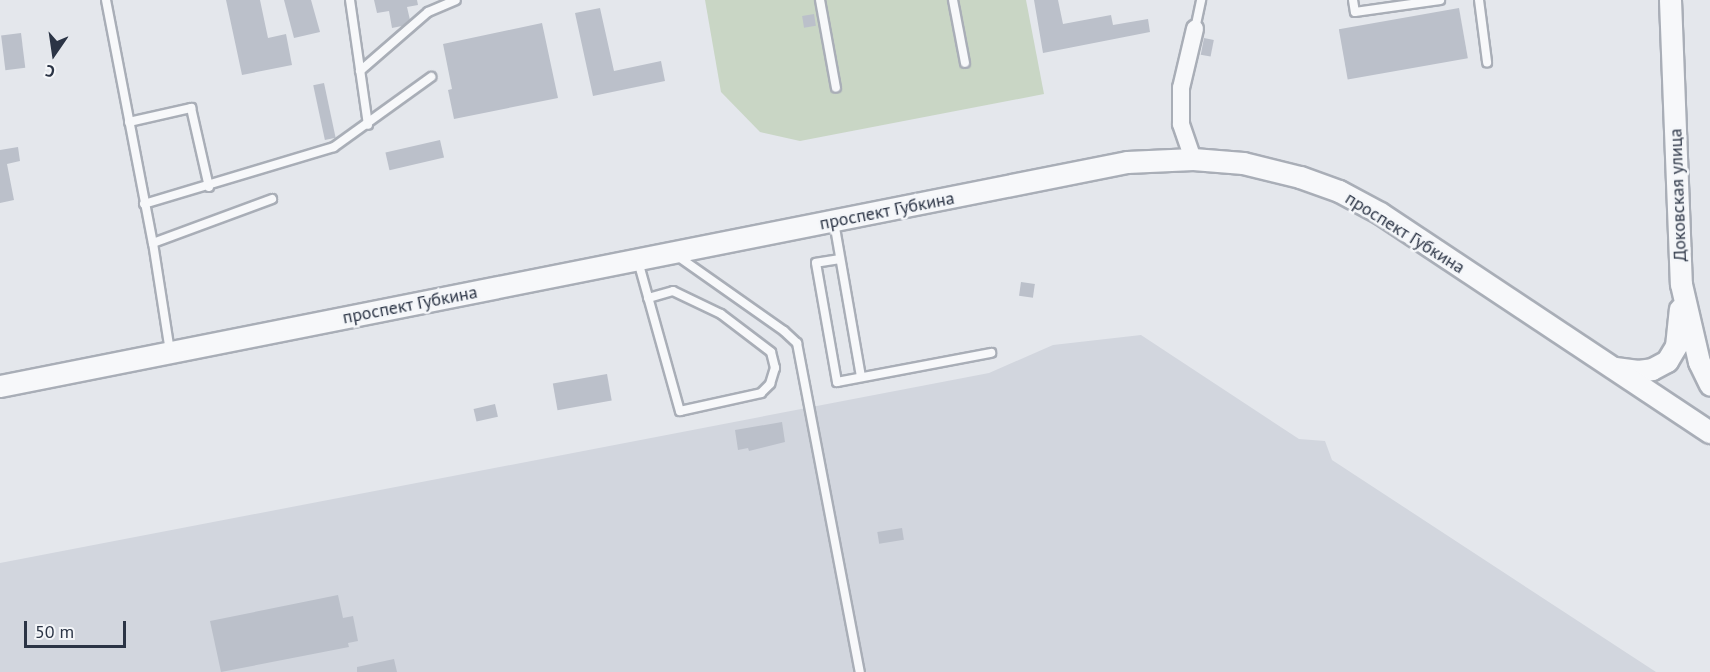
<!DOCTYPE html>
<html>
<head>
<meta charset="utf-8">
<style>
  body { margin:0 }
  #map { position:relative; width:1710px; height:672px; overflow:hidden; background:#e4e7ec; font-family:"PT Sans",sans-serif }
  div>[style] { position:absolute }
  .built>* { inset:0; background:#d2d6de }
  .green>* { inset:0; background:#c9d6c5 }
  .building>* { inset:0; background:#bbc0ca; transform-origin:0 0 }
  .roads { filter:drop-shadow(2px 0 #a9aeb7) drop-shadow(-2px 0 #a9aeb7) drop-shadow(0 2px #a9aeb7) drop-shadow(0 -2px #a9aeb7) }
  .service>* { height:8px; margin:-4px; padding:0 4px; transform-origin:4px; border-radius:4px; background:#f7f8fa }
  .minor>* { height:16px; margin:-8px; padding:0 8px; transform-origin:8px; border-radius:8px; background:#f7f8fa }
  .tertiary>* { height:21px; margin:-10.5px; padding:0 10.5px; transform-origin:10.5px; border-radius:10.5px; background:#f7f8fa }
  span { translate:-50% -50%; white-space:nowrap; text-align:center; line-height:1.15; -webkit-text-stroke:5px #f4f6f9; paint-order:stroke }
  .street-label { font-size:18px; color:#2b3445 }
  .north { position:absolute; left:24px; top:24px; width:60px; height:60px; -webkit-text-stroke:4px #f4f6f9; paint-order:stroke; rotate:193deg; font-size:16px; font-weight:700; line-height:24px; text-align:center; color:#2b3445 }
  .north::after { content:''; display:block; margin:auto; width:21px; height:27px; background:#2b3445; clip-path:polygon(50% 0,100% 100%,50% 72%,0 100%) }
  .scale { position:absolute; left:24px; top:621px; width:102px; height:27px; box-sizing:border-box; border:3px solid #2b3445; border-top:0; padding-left:8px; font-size:18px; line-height:21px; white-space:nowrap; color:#2b3445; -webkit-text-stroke:4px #f4f6f9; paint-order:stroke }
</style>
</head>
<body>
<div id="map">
  <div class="built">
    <div style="clip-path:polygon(1141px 335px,1299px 439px,1325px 441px,1332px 460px,1656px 672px,0 672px,0 563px,989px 373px,1053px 345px)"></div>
  </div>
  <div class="green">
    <div style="clip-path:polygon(705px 0,1026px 0,1044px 94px,800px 141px,760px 132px,721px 92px)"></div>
  </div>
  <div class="building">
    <div style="clip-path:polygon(226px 0,260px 0,268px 38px,286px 34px,292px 65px,242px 75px)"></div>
    <div style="clip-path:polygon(284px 0,311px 0,320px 32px,294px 38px)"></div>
    <div style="clip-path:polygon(374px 0,417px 0,418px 5px,407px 7px,410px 20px,402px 26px,392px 28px,389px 11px,377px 13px)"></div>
    <div style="clip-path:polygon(1034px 0,1058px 0,1063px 24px,1111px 15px,1113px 25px,1148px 19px,1150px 32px,1043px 53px)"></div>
    <div style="clip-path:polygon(600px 8px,614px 71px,661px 61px,665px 81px,593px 96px,575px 13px)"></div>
    <div style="left:1459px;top:8px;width:51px;height:122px;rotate:80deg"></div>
    <div style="left:814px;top:14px;width:12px;height:12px;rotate:81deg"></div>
    <div style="clip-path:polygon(542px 23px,558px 98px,454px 119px,448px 90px,452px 89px,443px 44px)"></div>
    <div style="left:21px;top:33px;width:35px;height:20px;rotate:83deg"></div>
    <div style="left:1204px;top:38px;width:10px;height:17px;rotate:11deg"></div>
    <div style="left:324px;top:83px;width:56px;height:11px;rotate:78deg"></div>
    <div style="left:440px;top:140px;width:18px;height:56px;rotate:77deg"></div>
    <div style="clip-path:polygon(18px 147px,20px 161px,7px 164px,14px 200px,0 203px,0 150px)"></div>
    <div style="left:1021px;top:282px;width:14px;height:14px;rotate:8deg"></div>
    <div style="left:607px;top:374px;width:27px;height:55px;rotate:80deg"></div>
    <div style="left:495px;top:404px;width:13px;height:22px;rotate:77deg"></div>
    <div style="clip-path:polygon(782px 422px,785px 442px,749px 451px,748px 448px,738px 450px,735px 430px)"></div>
    <div style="left:902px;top:528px;width:12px;height:25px;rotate:81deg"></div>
    <div style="clip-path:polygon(338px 595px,343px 618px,353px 616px,358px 641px,348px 643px,349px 647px,221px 672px,210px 621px)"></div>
    <div style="clip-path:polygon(394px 659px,397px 672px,357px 672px,357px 667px)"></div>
  </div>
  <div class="roads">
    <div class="service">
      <div style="left:106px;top:0;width:248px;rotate:79.1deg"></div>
      <div style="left:153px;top:243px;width:109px;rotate:81.1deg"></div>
      <div style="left:350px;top:0;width:126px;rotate:81.8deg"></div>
      <div style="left:820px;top:0;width:89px;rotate:79.7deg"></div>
      <div style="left:953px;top:0;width:64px;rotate:79.2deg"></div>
      <div style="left:1353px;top:0;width:12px;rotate:81deg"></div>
      <div style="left:1355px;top:12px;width:86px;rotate:-8deg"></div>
      <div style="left:1479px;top:0;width:63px;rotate:82.6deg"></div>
      <div style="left:1195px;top:29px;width:30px;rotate:-78deg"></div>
      <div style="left:360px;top:71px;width:90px;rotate:-40.9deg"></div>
      <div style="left:428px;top:12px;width:30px;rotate:-23deg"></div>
      <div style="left:129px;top:122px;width:64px;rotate:-12.7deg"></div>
      <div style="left:191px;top:108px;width:81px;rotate:77.2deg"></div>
      <div style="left:144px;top:204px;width:198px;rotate:-16.7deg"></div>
      <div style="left:334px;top:147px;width:120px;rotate:-35.8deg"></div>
      <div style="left:834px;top:222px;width:157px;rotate:80.1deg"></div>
      <div style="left:153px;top:243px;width:127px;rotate:-20.3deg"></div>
      <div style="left:676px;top:255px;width:132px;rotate:35.1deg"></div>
      <div style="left:784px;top:331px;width:18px;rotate:43deg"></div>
      <div style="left:797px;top:343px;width:335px;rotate:79.2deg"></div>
      <div style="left:840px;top:259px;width:24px;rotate:171deg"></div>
      <div style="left:816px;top:263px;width:121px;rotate:80deg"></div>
      <div style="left:837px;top:382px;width:157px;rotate:-10.7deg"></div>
      <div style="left:638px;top:261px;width:156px;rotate:74.4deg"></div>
      <div style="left:680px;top:411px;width:83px;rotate:-12.5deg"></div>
      <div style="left:761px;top:393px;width:13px;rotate:-45deg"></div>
      <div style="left:770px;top:384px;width:17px;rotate:-73deg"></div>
      <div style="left:775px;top:368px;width:16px;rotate:-104deg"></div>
      <div style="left:771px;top:352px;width:63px;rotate:-142.8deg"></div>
      <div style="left:721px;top:314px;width:53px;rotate:-154.4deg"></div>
      <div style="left:673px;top:291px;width:26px;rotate:164deg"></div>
    </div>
    <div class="minor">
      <div style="left:1193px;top:159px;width:37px;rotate:-109deg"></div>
      <div style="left:1181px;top:124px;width:36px;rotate:-90deg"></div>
      <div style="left:1181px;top:88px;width:61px;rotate:-76.7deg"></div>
    </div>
    <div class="tertiary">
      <div style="left:1670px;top:0;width:284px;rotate:87.8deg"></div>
      <div style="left:1681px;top:284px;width:80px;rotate:77deg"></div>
      <div style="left:1699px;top:362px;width:25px;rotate:64deg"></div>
      <div style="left:1615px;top:368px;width:23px;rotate:7deg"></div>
      <div style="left:1638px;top:371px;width:14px;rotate:-8deg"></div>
      <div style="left:1652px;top:369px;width:17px;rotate:-28deg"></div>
      <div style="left:1667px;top:361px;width:17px;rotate:-59deg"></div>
      <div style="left:1676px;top:346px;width:37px;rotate:-84deg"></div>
      <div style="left:0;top:386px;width:1149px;rotate:-11.24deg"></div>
      <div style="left:1127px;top:162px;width:66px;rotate:-2.6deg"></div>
      <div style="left:1193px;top:159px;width:50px;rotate:4.6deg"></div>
      <div style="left:1243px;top:163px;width:59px;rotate:13.8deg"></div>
      <div style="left:1300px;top:177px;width:41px;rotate:19.7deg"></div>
      <div style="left:1339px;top:191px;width:47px;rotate:28.2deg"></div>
      <div style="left:1380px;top:213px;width:396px;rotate:33.6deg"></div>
    </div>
  </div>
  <div class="street-label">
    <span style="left:1678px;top:195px;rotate:-92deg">Доковская улица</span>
    <span style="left:887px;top:211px;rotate:-11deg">проспект Губкина</span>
    <span style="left:1405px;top:233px;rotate:32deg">проспект Губкина</span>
    <span style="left:410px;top:305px;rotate:-11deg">проспект Губкина</span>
  </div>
  <div class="north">С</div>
  <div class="scale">50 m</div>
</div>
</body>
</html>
